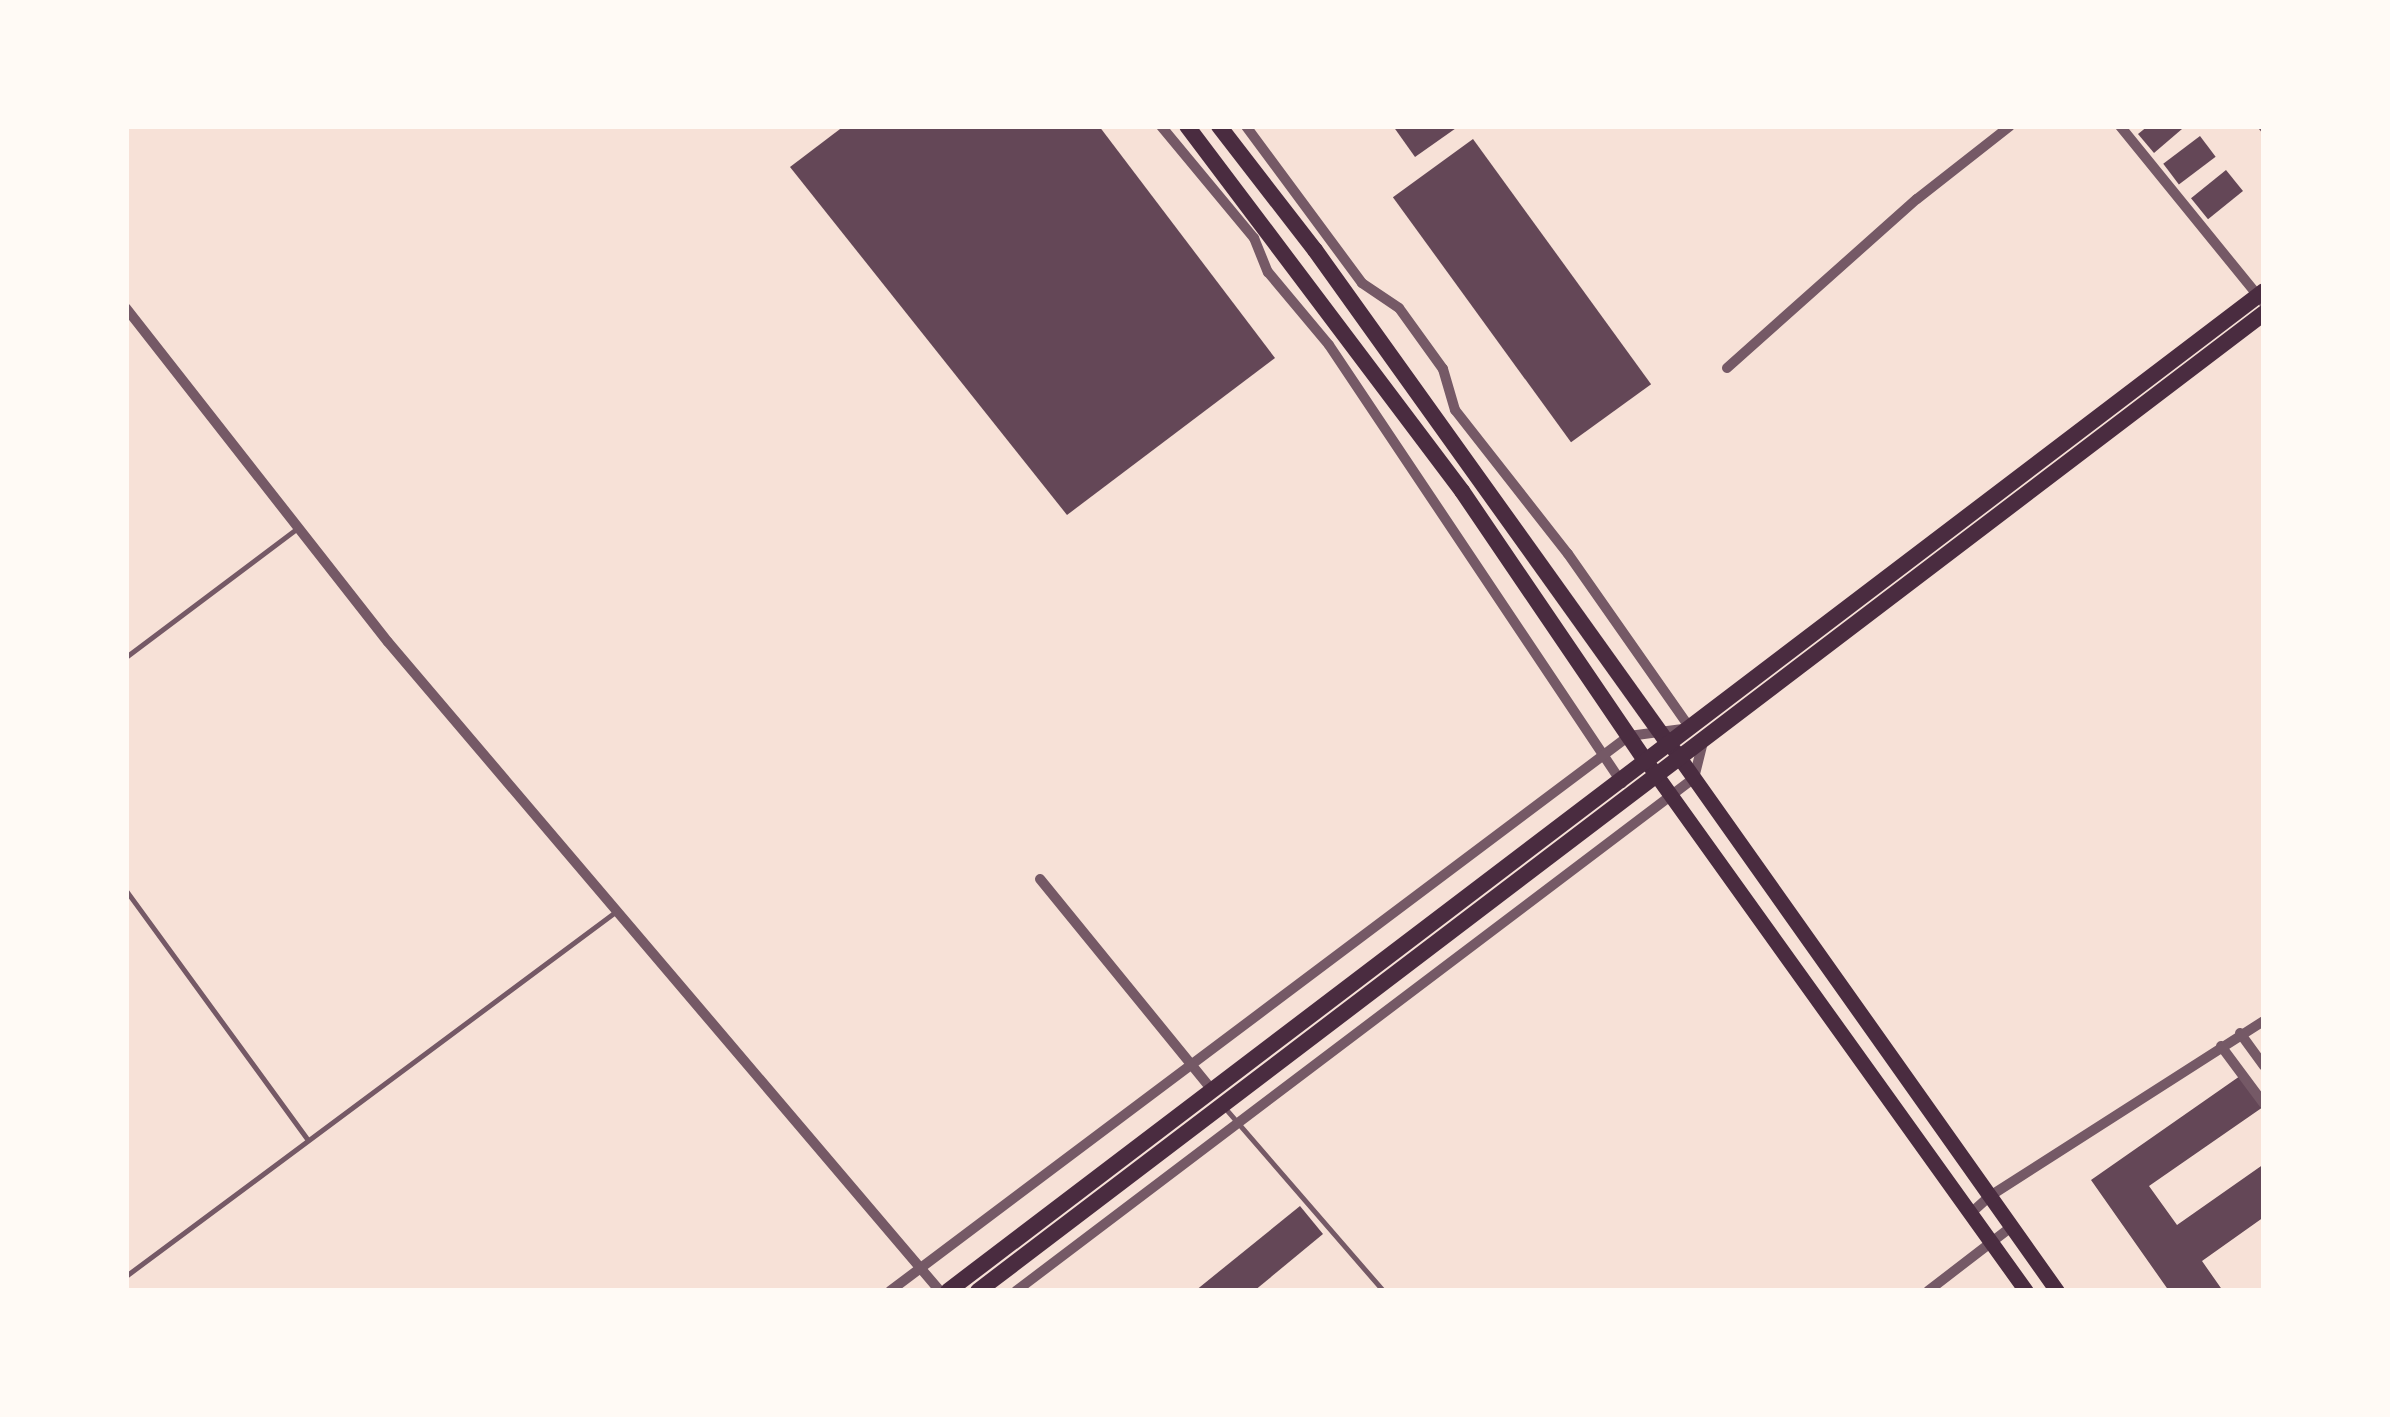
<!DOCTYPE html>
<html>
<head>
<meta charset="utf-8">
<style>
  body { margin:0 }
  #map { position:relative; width:2390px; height:1417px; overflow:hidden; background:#f7e1d7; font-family:"Golos Text",sans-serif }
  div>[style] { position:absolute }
  .building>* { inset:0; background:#644757; transform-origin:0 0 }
  .service>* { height:4.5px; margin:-2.25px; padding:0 2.25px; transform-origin:2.25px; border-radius:2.25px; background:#755966 }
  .minor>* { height:10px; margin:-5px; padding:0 5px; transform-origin:5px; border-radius:5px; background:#755966 }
  .secondary>* { height:15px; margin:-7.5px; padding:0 7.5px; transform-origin:7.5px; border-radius:7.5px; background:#4a2c40 }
  .primary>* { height:16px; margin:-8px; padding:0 8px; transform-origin:8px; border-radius:8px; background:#4a2c40 }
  span { translate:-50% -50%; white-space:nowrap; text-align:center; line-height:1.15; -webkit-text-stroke:9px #fffaf5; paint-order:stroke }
  .frame { position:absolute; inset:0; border:129px solid #fffaf5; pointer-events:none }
</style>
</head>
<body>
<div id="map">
  <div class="building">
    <div style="clip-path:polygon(844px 126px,1099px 126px,1275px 358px,1067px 515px,790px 167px)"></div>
    <div style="clip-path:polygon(1393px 126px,1459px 126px,1415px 157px)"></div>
    <div style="clip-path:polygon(2148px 126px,2179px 126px,2182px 129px,2154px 153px,2138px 134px)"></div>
    <div style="left:2200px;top:136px;width:26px;height:46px;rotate:53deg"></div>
    <div style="left:1473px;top:139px;width:303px;height:99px;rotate:54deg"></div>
    <div style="left:2226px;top:170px;width:27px;height:45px;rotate:51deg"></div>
    <div style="clip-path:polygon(2240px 1076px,2263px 1107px,2149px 1186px,2177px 1225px,2264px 1164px,2264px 1217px,2202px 1261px,2223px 1291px,2169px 1291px,2091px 1180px)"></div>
    <div style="clip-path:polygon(1300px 1206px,1323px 1234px,1254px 1291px,1195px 1291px)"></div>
  </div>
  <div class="service">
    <div style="left:2260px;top:126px;width:6px;rotate:51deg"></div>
    <div style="left:126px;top:657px;width:215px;rotate:-36.9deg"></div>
    <div style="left:126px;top:890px;width:309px;rotate:53.9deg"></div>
    <div style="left:1227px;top:1110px;width:240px;rotate:49.1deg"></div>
    <div style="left:126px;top:1276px;width:608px;rotate:-36.64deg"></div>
  </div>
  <div class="minor">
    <div style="left:1161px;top:126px;width:146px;rotate:50.3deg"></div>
    <div style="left:1254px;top:238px;width:37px;rotate:68deg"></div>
    <div style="left:1268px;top:272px;width:95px;rotate:50.1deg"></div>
    <div style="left:1329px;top:345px;width:527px;rotate:56.22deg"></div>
    <div style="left:2120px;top:126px;width:228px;rotate:50.9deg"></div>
    <div style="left:126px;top:308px;width:424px;rotate:51.9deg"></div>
    <div style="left:388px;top:642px;width:852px;rotate:49.62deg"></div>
    <div style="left:1727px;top:368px;width:254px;rotate:-41.7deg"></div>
    <div style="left:1917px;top:199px;width:118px;rotate:-38.1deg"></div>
    <div style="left:1040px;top:879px;width:274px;rotate:50.8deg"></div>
    <div style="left:2240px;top:1033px;width:41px;rotate:54deg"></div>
    <div style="left:2221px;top:1046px;width:72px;rotate:53.4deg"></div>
    <div style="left:1971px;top:1213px;width:25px;rotate:-42deg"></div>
    <div style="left:1990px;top:1196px;width:325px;rotate:-32.6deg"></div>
    <div style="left:890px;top:1291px;width:924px;rotate:-36.91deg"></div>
    <div style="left:1629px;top:736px;width:62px;rotate:-7.5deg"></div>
    <div style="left:1690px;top:728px;width:213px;rotate:-125deg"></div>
    <div style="left:1568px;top:554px;width:183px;rotate:-128.1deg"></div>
    <div style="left:1455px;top:410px;width:43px;rotate:-106.3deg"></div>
    <div style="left:1443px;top:369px;width:75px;rotate:-125.8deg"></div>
    <div style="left:1399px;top:308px;width:45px;rotate:-146deg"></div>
    <div style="left:1362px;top:283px;width:195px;rotate:-126.5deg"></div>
    <div style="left:1016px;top:1291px;width:850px;rotate:-37.11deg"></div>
    <div style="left:1694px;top:778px;width:36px;rotate:-76deg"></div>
    <div style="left:1928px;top:1291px;width:105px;rotate:-37.6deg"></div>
  </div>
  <div class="secondary">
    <div style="left:1674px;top:750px;width:663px;rotate:54.7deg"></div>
    <div style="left:1649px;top:765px;width:647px;rotate:54.37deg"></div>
  </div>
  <div class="primary">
    <div style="left:1187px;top:126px;width:457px;rotate:53deg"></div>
    <div style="left:1462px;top:491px;width:329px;rotate:55.8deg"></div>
    <div style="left:1219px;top:126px;width:157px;rotate:52.3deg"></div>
    <div style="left:1315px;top:250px;width:610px;rotate:54.41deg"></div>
    <div style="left:948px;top:1291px;width:1653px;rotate:-37.23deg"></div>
    <div style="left:978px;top:1291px;width:1616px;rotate:-37.25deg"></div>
  </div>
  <div class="frame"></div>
</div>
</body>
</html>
